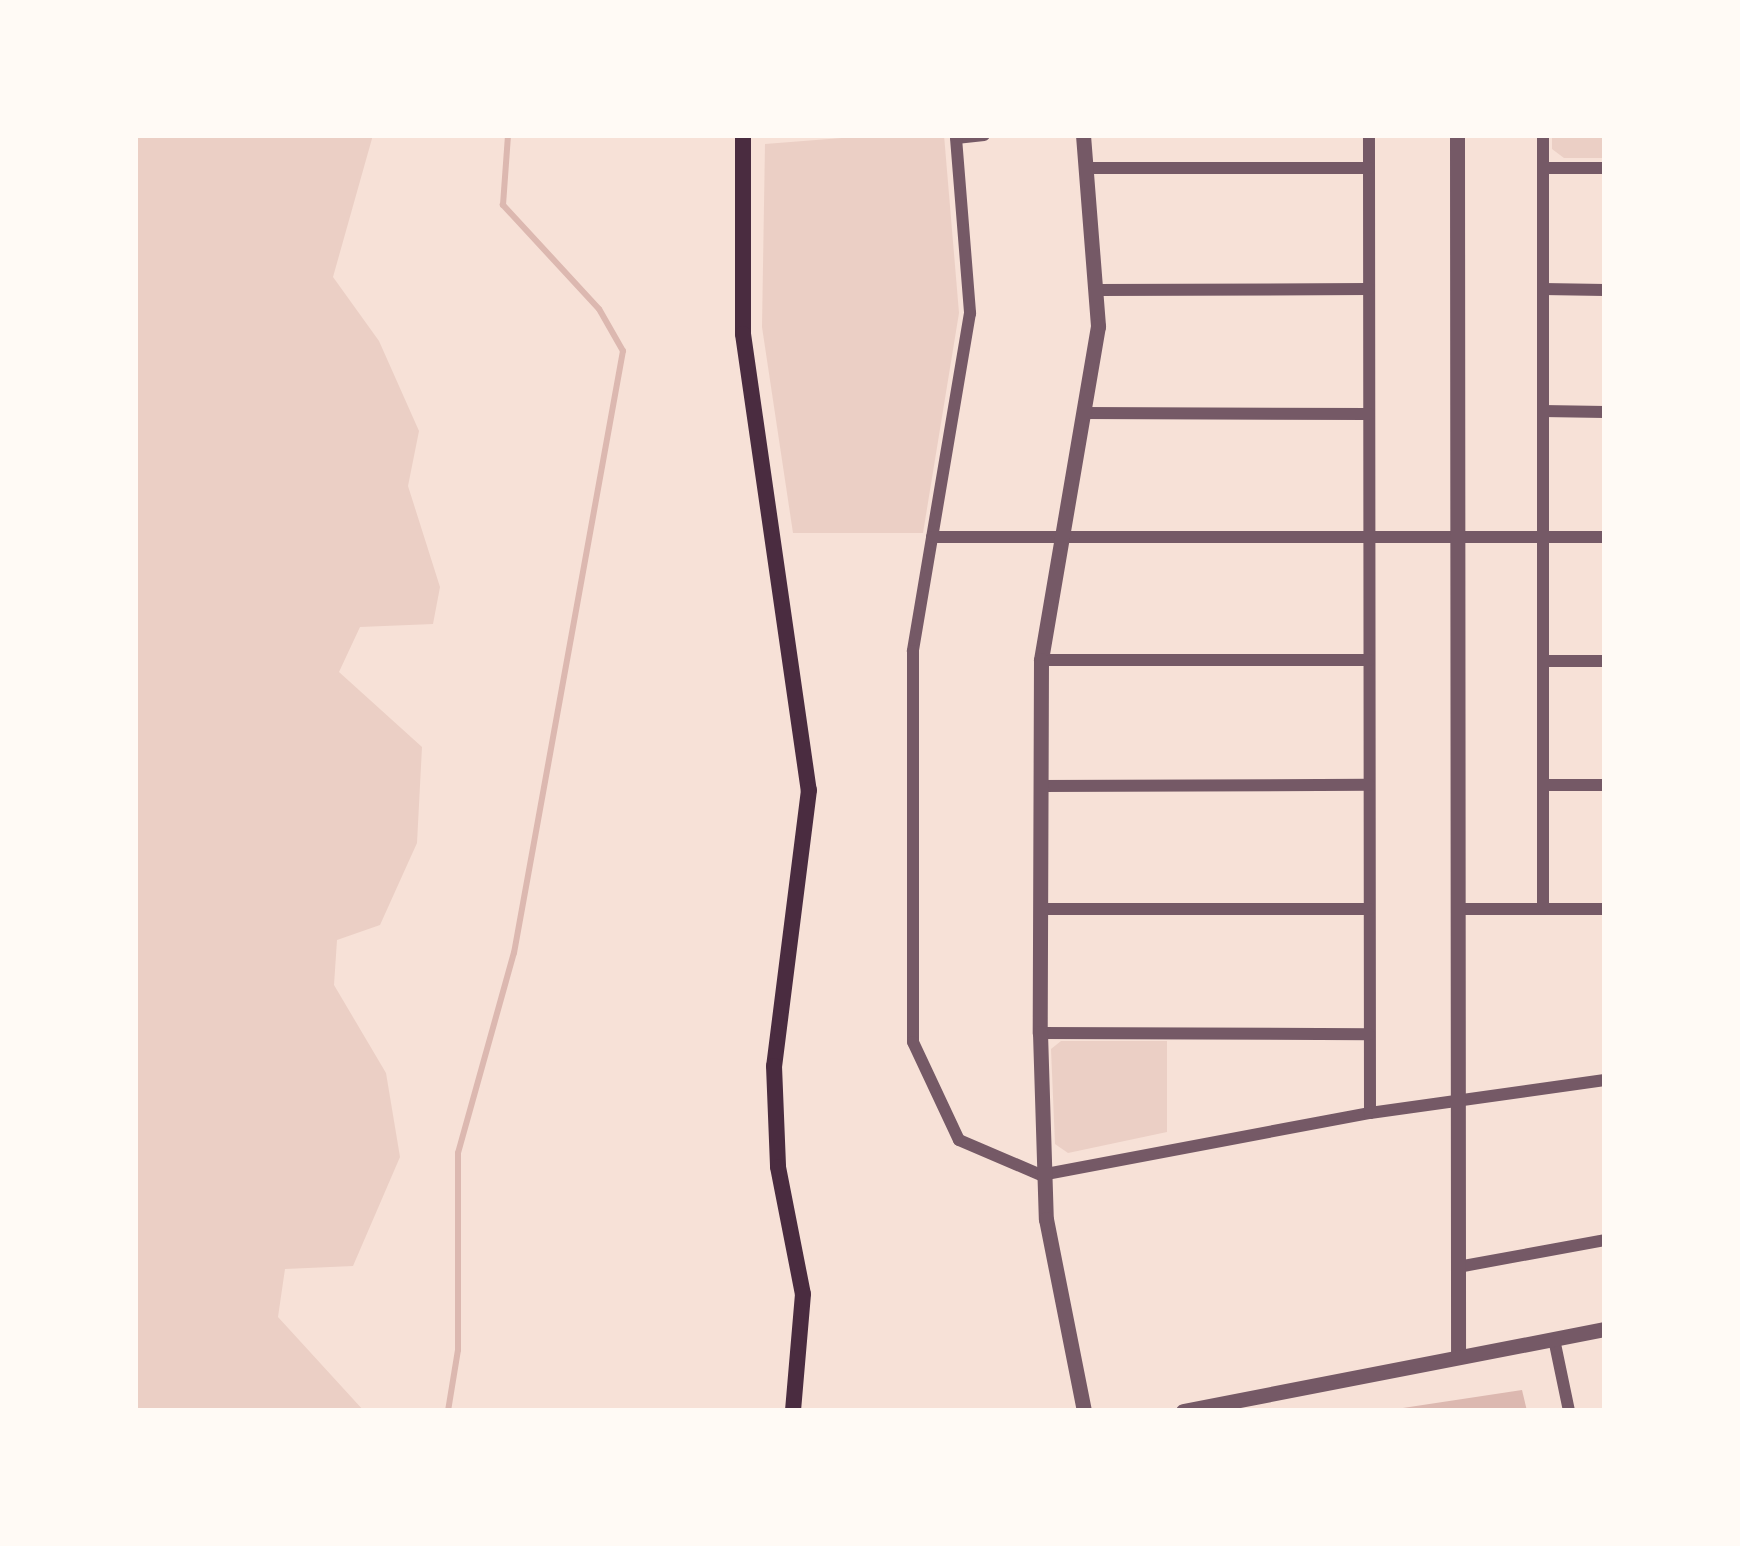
<!DOCTYPE html>
<html>
<head>
<meta charset="utf-8">
<style>
  body { margin:0 }
  #map { position:relative; width:1740px; height:1546px; overflow:hidden; background:#f7e1d7; font-family:"Libre Baskerville",serif }
  div>[style] { position:absolute }
  .green>* { inset:0; background:#ebcfc5 }
  .water>* { inset:0; background:#dcb8b0 }
  .stream>* { height:6px; margin:-3px; padding:0 3px; transform-origin:3px; border-radius:3px; background:#dcb8b0 }
  .minor>* { height:12px; margin:-6px; padding:0 6px; transform-origin:6px; border-radius:6px; background:#755966 }
  .tertiary>* { height:15px; margin:-7.5px; padding:0 7.5px; transform-origin:7.5px; border-radius:7.5px; background:#755966 }
  .secondary>* { height:16px; margin:-8px; padding:0 8px; transform-origin:8px; border-radius:8px; background:#4a2c40 }
  span { translate:-50% -50%; white-space:nowrap; text-align:center; line-height:1.15; -webkit-text-stroke:12px #fffaf5; paint-order:stroke }
  .frame { position:absolute; inset:0; border:138px solid #fffaf5; pointer-events:none }
</style>
</head>
<body>
<div id="map">
  <div class="green">
    <div style="clip-path:polygon(135px 135px,373px 135px,333px 277px,379px 341px,419px 431px,408px 486px,440px 587px,433px 624px,360px 627px,339px 672px,422px 747px,417px 843px,380px 925px,337px 940px,334px 985px,386px 1073px,400px 1157px,353px 1266px,285px 1269px,278px 1317px,364px 1411px,135px 1411px)"></div>
    <div style="clip-path:polygon(880px 135px,944px 135px,959px 313px,923px 533px,793px 533px,762px 327px,765px 144px)"></div>
    <div style="clip-path:polygon(1552px 135px,1605px 135px,1605px 158px,1564px 158px,1552px 149px)"></div>
    <div style="clip-path:polygon(1061px 1041px,1167px 1041px,1167px 1132px,1068px 1153px,1055px 1144px,1051px 1049px)"></div>
  </div>
  <div class="water">
    <div style="clip-path:polygon(1522px 1390px,1527px 1411px,1383px 1411px)"></div>
  </div>
  <div class="stream">
    <div style="left:448px;top:1411px;width:62px;rotate:-80.7deg"></div>
    <div style="left:458px;top:1350px;width:197px;rotate:-90deg"></div>
    <div style="left:458px;top:1153px;width:208px;rotate:-74.4deg"></div>
    <div style="left:514px;top:953px;width:612px;rotate:-79.74deg"></div>
    <div style="left:623px;top:351px;width:48px;rotate:-119.7deg"></div>
    <div style="left:599px;top:309px;width:142px;rotate:-132.7deg"></div>
    <div style="left:503px;top:205px;width:70px;rotate:-85.9deg"></div>
  </div>
  <div class="minor">
    <div style="left:984px;top:135px;width:28px;rotate:174deg"></div>
    <div style="left:956px;top:138px;width:176px;rotate:85.4deg"></div>
    <div style="left:970px;top:313px;width:343px;rotate:99.6deg"></div>
    <div style="left:913px;top:651px;width:391px;rotate:90deg"></div>
    <div style="left:913px;top:1042px;width:108px;rotate:64.9deg"></div>
    <div style="left:959px;top:1140px;width:89px;rotate:23.1deg"></div>
    <div style="left:1041px;top:1175px;width:335px;rotate:-10.7deg"></div>
    <div style="left:1370px;top:1113px;width:978px;rotate:-90.06deg"></div>
    <div style="left:1086px;top:168px;width:283px"></div>
    <div style="left:1543px;top:168px;width:62px"></div>
    <div style="left:1543px;top:289px;width:62px;rotate:0.9deg"></div>
    <div style="left:1097px;top:290px;width:272px;rotate:-0.2deg"></div>
    <div style="left:1543px;top:411px;width:62px;rotate:0.9deg"></div>
    <div style="left:1083px;top:413px;width:286px;rotate:0.2deg"></div>
    <div style="left:932px;top:537px;width:673px"></div>
    <div style="left:1041px;top:660px;width:328px"></div>
    <div style="left:1543px;top:661px;width:62px"></div>
    <div style="left:1543px;top:785px;width:62px"></div>
    <div style="left:1040px;top:786px;width:329px;rotate:-0.2deg"></div>
    <div style="left:1040px;top:909px;width:329px"></div>
    <div style="left:1457px;top:909px;width:148px"></div>
    <div style="left:1543px;top:909px;width:774px;rotate:-90deg"></div>
    <div style="left:1040px;top:1033px;width:329px;rotate:0.2deg"></div>
    <div style="left:1370px;top:1113px;width:237px;rotate:-8deg"></div>
    <div style="left:1458px;top:1267px;width:149px;rotate:-10.4deg"></div>
    <div style="left:1554px;top:1339px;width:74px;rotate:78.2deg"></div>
  </div>
  <div class="tertiary">
    <div style="left:1083px;top:135px;width:192px;rotate:85.5deg"></div>
    <div style="left:1098px;top:326px;width:339px;rotate:99.7deg"></div>
    <div style="left:1041px;top:660px;width:373px;rotate:90.2deg"></div>
    <div style="left:1040px;top:1033px;width:186px;rotate:88.2deg"></div>
    <div style="left:1046px;top:1219px;width:196px;rotate:78.8deg"></div>
    <div style="left:1457px;top:135px;width:1219px;rotate:89.95deg"></div>
    <div style="left:1183px;top:1411px;width:430px;rotate:-11deg"></div>
  </div>
  <div class="secondary">
    <div style="left:743px;top:135px;width:199px;rotate:90deg"></div>
    <div style="left:743px;top:334px;width:461px;rotate:81.8deg"></div>
    <div style="left:809px;top:790px;width:278px;rotate:97.2deg"></div>
    <div style="left:774px;top:1066px;width:101px;rotate:87.7deg"></div>
    <div style="left:778px;top:1167px;width:129px;rotate:78.9deg"></div>
    <div style="left:803px;top:1294px;width:117px;rotate:94.9deg"></div>
  </div>
  <div class="frame"></div>
</div>
</body>
</html>
